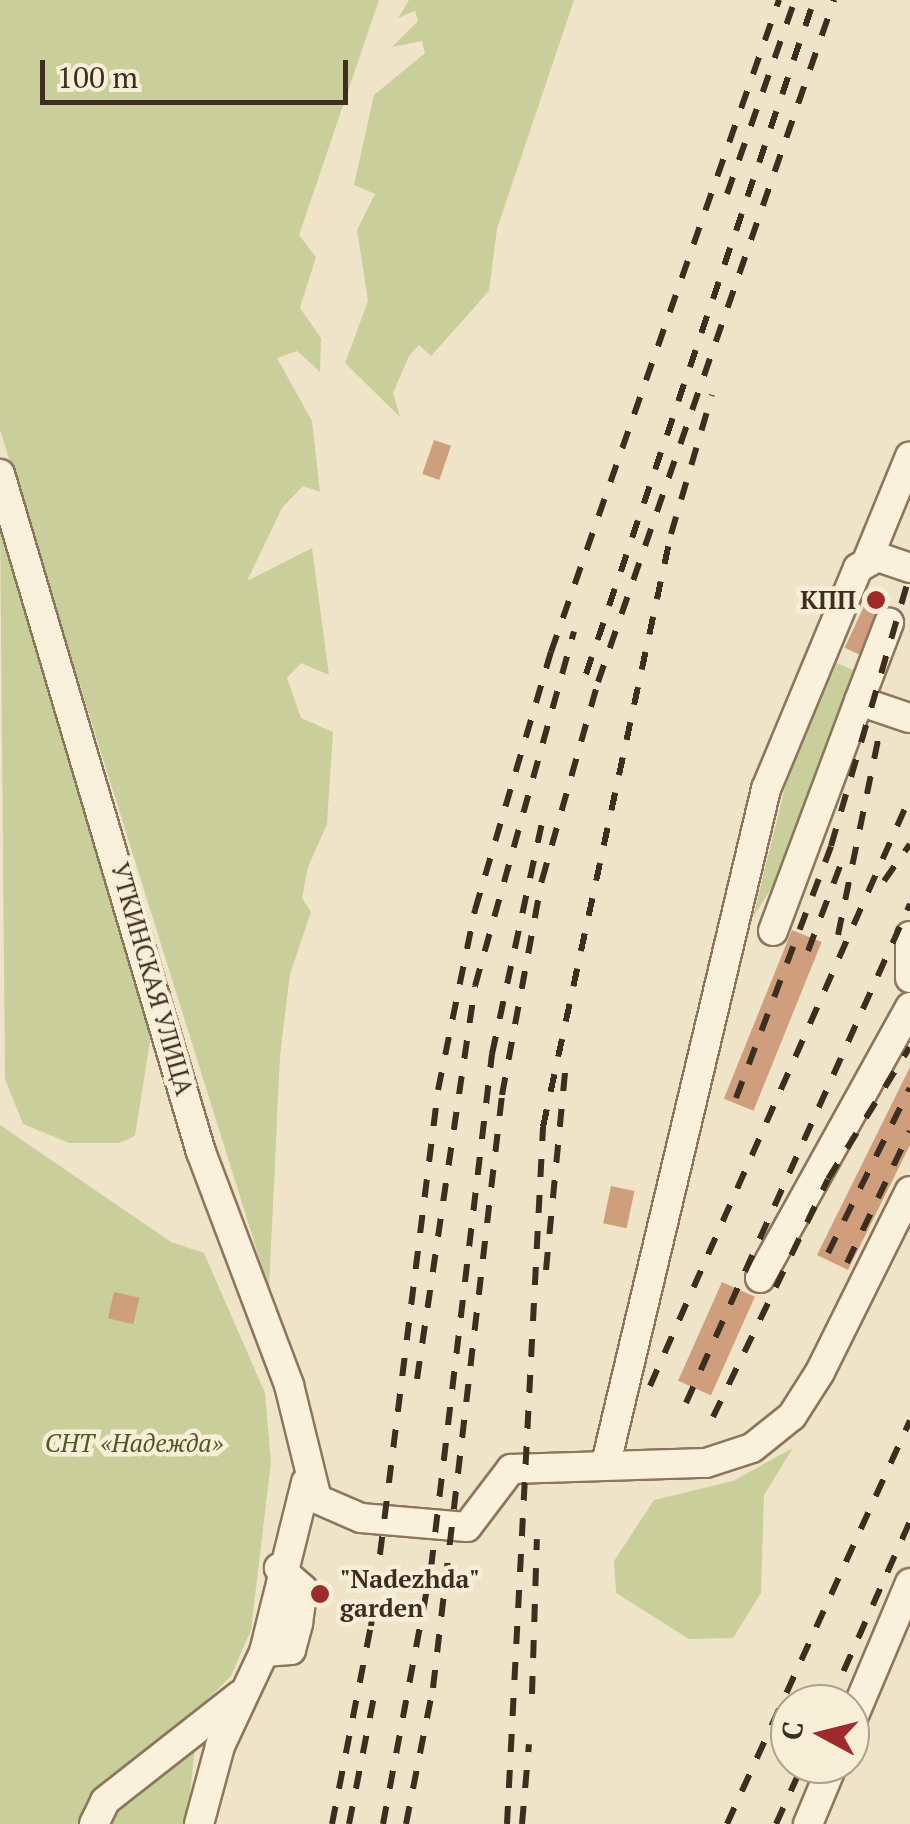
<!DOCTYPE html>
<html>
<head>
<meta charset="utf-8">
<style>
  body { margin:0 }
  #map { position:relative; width:910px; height:1824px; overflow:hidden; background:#f0e4c8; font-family:"PT Serif",serif }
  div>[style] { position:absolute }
  .green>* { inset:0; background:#c9cf9b }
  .building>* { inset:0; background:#cf9f7d; transform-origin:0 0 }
  .roads { filter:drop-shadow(2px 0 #8d765c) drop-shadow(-2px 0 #8d765c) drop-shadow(0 2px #8d765c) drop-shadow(0 -2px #8d765c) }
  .minor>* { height:28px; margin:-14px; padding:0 14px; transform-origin:14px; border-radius:14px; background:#faf1dc }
  .rail>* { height:6px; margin-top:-3px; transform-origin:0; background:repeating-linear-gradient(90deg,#3d2e20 0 18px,transparent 0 36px) }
  .dots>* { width:28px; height:28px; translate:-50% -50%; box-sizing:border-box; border:5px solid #f7eed8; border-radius:50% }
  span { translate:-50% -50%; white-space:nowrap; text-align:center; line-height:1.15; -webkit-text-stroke:9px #f7eed8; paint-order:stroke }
  .poi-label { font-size:25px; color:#3d2e20; font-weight:700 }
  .right { translate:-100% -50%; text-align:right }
  .left { translate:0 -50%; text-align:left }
  .street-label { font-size:25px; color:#3d2e20 }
  .park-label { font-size:25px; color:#4d5a26; font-style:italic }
  .north { position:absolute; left:770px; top:1684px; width:100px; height:100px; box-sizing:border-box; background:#f7eed8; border:2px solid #ada18e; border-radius:50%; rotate:277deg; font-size:28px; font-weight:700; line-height:40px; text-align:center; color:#3d2e20 }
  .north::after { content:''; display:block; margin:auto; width:35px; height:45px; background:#9e2a2b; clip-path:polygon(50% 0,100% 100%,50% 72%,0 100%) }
  .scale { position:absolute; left:40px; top:60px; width:308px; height:45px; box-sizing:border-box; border:5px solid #3d2e20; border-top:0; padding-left:12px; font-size:30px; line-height:35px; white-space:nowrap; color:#3d2e20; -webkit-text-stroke:8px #f7eed8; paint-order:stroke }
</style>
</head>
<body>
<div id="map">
  <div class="green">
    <div style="clip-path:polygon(0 0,379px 0,299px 235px,316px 257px,300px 308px,321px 338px,320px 372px,297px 351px,277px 358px,312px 421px,320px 492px,303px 486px,282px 508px,247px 581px,312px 548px,329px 675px,301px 663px,287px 678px,301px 718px,333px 732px,327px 824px,308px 867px,302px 898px,311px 912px,290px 974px,280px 1056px,269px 1289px,0 430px)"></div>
    <div style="clip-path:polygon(409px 0,574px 0,497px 229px,489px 291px,431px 356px,419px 345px,409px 356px,393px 393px,400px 417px,345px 363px,368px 301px,357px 230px,375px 194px,354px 185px,374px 95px,425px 53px,422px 41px,392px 47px,418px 21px,415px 11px,398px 18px)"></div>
    <div style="clip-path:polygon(0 521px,146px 1008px,150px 1041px,135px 1136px,119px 1143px,69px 1143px,23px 1124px,5px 1079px)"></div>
    <div style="clip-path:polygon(837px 663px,856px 671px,780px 875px,753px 917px,789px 771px)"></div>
    <div style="clip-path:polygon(0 1125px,171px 1242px,204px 1253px,265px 1393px,271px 1462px,251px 1630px,231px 1676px,199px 1708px,187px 1824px,0 1824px)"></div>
    <div style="clip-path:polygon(793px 1448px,764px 1495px,761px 1593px,733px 1638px,689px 1639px,616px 1593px,614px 1561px,654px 1500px,733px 1481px)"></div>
  </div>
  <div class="building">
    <div style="left:434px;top:440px;width:18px;height:36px;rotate:19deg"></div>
    <div style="left:873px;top:587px;width:17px;height:67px;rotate:25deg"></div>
    <div style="left:792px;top:930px;width:32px;height:182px;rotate:22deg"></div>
    <div style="clip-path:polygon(910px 1067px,910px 1145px,848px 1270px,817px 1255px)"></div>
    <div style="left:611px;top:1186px;width:24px;height:38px;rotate:12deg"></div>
    <div style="left:722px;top:1282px;width:36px;height:108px;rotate:24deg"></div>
    <div style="left:114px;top:1292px;width:26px;height:27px;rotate:13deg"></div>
  </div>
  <div class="roads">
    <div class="minor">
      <div style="left:0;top:474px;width:707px;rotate:73.49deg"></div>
      <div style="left:201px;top:1152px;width:249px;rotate:69.3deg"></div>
      <div style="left:289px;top:1385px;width:117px;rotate:76.2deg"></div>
      <div style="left:317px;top:1499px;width:48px;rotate:23.4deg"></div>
      <div style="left:361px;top:1518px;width:106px;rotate:4.9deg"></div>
      <div style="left:467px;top:1527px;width:73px;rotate:-52.8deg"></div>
      <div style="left:511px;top:1469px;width:195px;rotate:-1.8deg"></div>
      <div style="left:706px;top:1463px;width:48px;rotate:-18.1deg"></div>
      <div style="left:752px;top:1448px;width:51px;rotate:-38.7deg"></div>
      <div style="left:792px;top:1416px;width:52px;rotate:-57.5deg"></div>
      <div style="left:820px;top:1372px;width:202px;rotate:-63.6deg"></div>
      <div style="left:867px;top:561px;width:113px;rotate:-67.7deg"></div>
      <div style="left:859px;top:701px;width:84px;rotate:-69deg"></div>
      <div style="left:773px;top:931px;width:246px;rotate:-69.5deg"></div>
      <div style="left:859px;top:701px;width:53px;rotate:18.8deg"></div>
      <div style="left:910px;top:936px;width:42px;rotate:90deg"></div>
      <div style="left:760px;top:1278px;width:310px;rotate:-61deg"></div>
      <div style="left:607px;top:1459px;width:689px;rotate:-76.65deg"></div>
      <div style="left:766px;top:789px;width:239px;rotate:-67.4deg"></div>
      <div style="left:858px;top:568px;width:23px;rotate:-29deg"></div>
      <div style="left:878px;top:557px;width:34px;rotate:19deg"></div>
      <div style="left:264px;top:1652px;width:27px;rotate:-4deg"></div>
      <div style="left:291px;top:1650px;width:28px;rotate:-75deg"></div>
      <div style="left:298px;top:1623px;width:34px;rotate:-82deg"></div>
      <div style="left:303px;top:1589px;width:32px;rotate:-139deg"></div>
      <div style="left:850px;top:1725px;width:154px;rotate:-67.1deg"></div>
      <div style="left:94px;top:1824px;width:25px;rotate:-64deg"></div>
      <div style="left:105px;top:1801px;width:172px;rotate:-38.1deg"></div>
      <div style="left:199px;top:1824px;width:81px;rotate:-74.9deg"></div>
      <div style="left:220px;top:1746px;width:104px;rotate:-64.9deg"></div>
      <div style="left:264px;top:1652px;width:175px;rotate:-76.1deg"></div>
      <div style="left:808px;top:1824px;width:65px;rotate:-67.4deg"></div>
    </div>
  </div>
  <div class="rail">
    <div style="left:727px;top:194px;width:206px;rotate:-70.7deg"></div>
    <div style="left:586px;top:674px;width:712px;rotate:-71.31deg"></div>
    <div style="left:884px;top:881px;width:45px;rotate:-54.9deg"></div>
    <div style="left:838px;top:935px;width:209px;rotate:-78.4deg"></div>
    <div style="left:808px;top:951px;width:105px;rotate:-69.3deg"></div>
    <div style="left:736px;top:1098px;width:269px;rotate:-69.3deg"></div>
    <div style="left:831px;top:846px;width:272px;rotate:-73.8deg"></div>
    <div style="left:828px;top:1253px;width:184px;rotate:-63.6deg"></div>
    <div style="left:847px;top:1263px;width:146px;rotate:-64.5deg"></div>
    <div style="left:546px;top:1270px;width:200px;rotate:-84.5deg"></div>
    <div style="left:417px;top:1379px;width:397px;rotate:-81.6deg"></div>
    <div style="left:475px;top:986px;width:368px;rotate:-74.4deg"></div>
    <div style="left:650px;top:1386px;width:644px;rotate:-66.18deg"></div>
    <div style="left:686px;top:1403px;width:547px;rotate:-65.82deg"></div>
    <div style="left:713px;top:1417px;width:264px;rotate:-64.2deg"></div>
    <div style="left:828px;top:1179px;width:155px;rotate:-58.2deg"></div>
    <div style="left:532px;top:1694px;width:155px;rotate:-88.2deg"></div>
    <div style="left:829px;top:1704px;width:200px;rotate:-66.1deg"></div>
    <div style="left:332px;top:1824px;width:202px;rotate:-78.9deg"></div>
    <div style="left:371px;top:1626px;width:540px;rotate:-82.87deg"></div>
    <div style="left:438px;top:1090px;width:184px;rotate:-78.4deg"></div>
    <div style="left:475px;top:910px;width:269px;rotate:-73.6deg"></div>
    <div style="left:551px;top:652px;width:691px;rotate:-70.73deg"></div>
    <div style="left:349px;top:1824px;width:136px;rotate:-78.9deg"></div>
    <div style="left:383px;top:1824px;width:260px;rotate:-79.4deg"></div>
    <div style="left:431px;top:1568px;width:518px;rotate:-83.23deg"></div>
    <div style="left:492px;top:1054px;width:241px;rotate:-77.8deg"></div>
    <div style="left:406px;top:1824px;width:139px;rotate:-78.8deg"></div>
    <div style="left:433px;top:1688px;width:597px;rotate:-83.36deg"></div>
    <div style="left:502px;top:1095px;width:219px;rotate:-79.5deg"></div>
    <div style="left:542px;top:880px;width:206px;rotate:-74.2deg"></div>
    <div style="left:598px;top:682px;width:722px;rotate:-70.91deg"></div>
    <div style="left:507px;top:1824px;width:698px;rotate:-87.04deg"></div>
    <div style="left:543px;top:1127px;width:607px;rotate:-77.82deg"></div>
    <div style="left:671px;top:534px;width:145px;rotate:-73.6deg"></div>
    <div style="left:522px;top:1824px;width:80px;rotate:-85deg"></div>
    <div style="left:727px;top:1824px;width:443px;rotate:-65.6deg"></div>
    <div style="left:776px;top:1824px;width:66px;rotate:-65.8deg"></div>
  </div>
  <div class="dots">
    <div style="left:876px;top:600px;background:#9e2a2b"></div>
    <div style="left:320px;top:1594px;background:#9e2a2b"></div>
  </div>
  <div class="poi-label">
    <span class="right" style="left:856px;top:600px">КПП</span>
    <span class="left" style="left:340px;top:1594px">"Nadezhda"<br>garden</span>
  </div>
  <div class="street-label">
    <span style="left:152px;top:979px;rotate:74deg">УТКИНСКАЯ УЛИЦА</span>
  </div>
  <div class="park-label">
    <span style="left:134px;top:1443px">СНТ «Надежда»</span>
  </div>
  <div class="north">С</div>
  <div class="scale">100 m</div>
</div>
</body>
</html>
